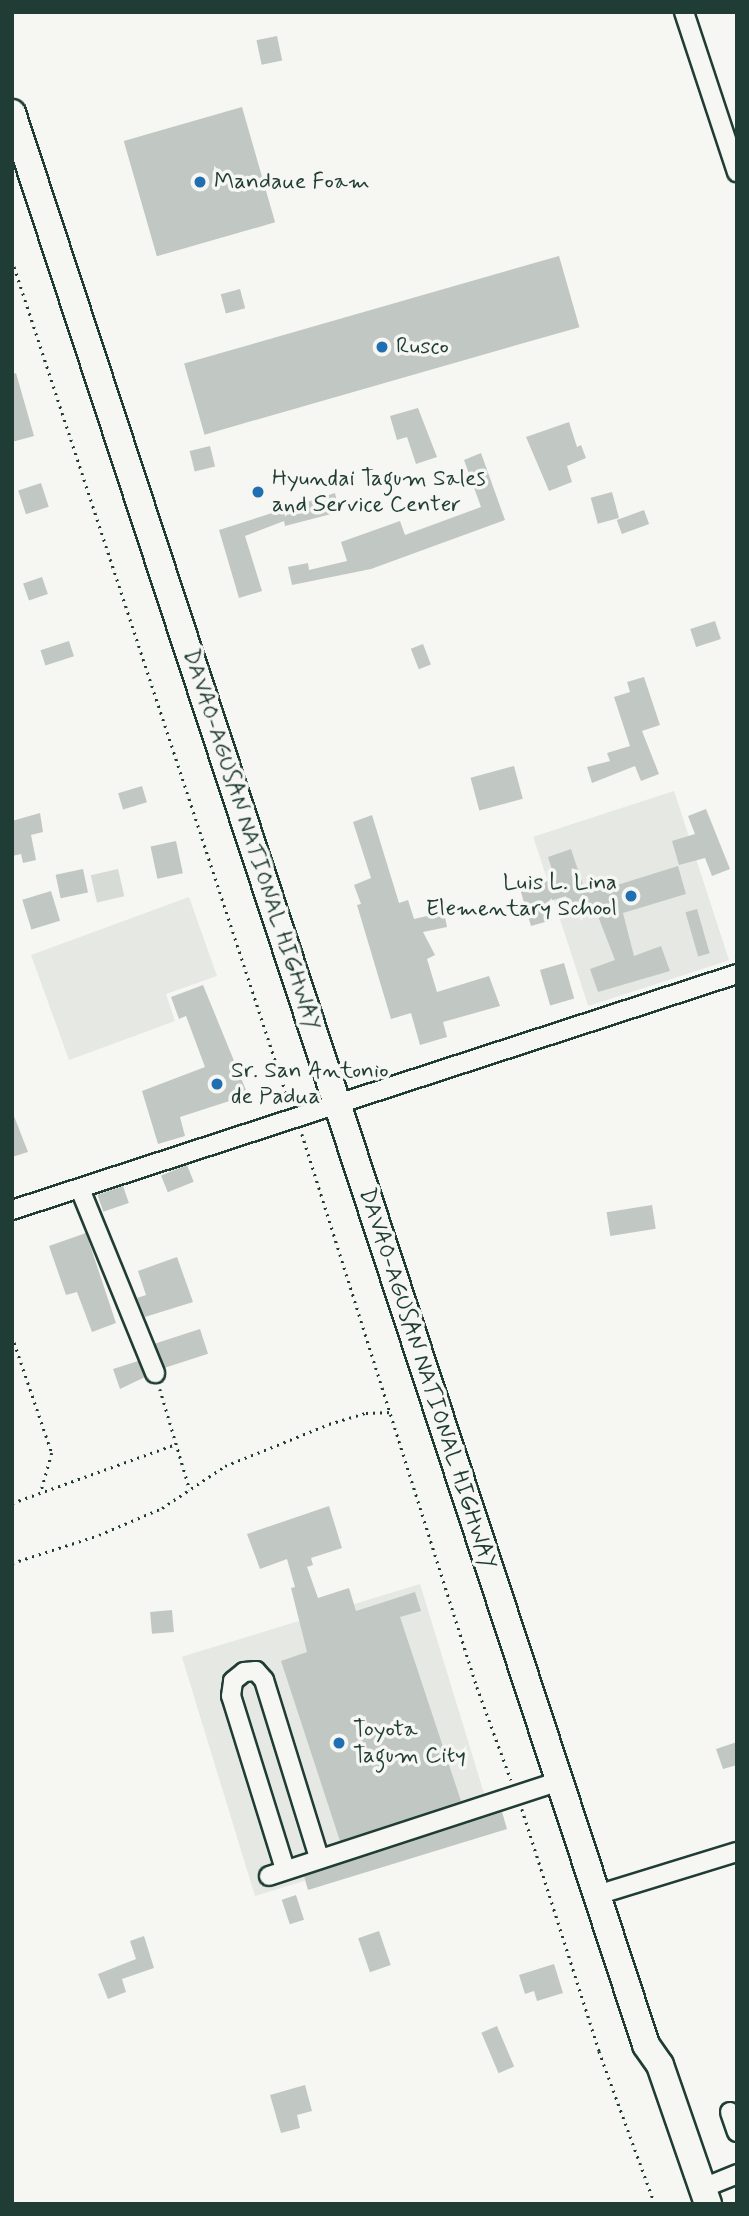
<!DOCTYPE html>
<html>
<head>
<meta charset="utf-8">
<style>
  body { margin:0 }
  #map { position:relative; width:749px; height:2216px; overflow:hidden; background:#f6f6f2; font-family:Mynerve,sans-serif }
  div>[style] { position:absolute }
  .built>* { inset:0; background:#e6e8e4; transform-origin:0 0 }
  .green>* { inset:0; background:#d6dbd6; transform-origin:0 0 }
  .building>* { inset:0; background:#c1c8c3; transform-origin:0 0 }
  .path>* { height:2.5px; margin-top:-1.25px; transform-origin:0; background:repeating-linear-gradient(90deg,#1f3d34 0 2px,transparent 0 7px) }
  .roads { filter:drop-shadow(2px 0 #1f3d34) drop-shadow(-2px 0 #1f3d34) drop-shadow(0 2px #1f3d34) drop-shadow(0 -2px #1f3d34) }
  .minor>* { height:18px; margin:-9px; padding:0 9px; transform-origin:9px; border-radius:9px; background:#f6f6f2 }
  .highway>* { height:26px; margin:-13px; padding:0 13px; transform-origin:13px; border-radius:13px; background:#f6f6f2 }
  .dots>* { width:19px; height:19px; translate:-50% -50%; box-sizing:border-box; border:4px solid #f6f6f2; border-radius:50% }
  span { translate:-50% -50%; white-space:nowrap; text-align:center; line-height:1.15; -webkit-text-stroke:7px #f6f6f2; paint-order:stroke }
  .poi-label { font-size:23px; color:#1f3d34 }
  .left { translate:0 -50%; text-align:left }
  .right { translate:-100% -50%; text-align:right }
  .street-label { font-size:23px; color:#1f3d34 }
  .frame { position:absolute; inset:0; border:14px solid #1f3d34; pointer-events:none }
</style>
</head>
<body>
<div id="map">
  <div class="built">
    <div style="left:674px;top:791px;width:178px;height:148px;rotate:72deg"></div>
    <div style="clip-path:polygon(189px 897px,217px 976px,166px 994px,175px 1021px,69px 1060px,31px 955px)"></div>
    <div style="left:420px;top:1584px;width:250px;height:249px;rotate:73deg"></div>
  </div>
  <div class="green">
    <div style="left:118px;top:869px;width:28px;height:28px;rotate:77deg"></div>
  </div>
  <div class="building">
    <div style="left:277px;top:36px;width:25px;height:21px;rotate:78deg"></div>
    <div style="left:242px;top:107px;width:120px;height:123px;rotate:74deg"></div>
    <div style="left:559px;top:256px;width:74px;height:390px;rotate:74deg"></div>
    <div style="left:240px;top:289px;width:20px;height:20px;rotate:75deg"></div>
    <div style="clip-path:polygon(16px 373px,34px 436px,12px 442px,12px 374px)"></div>
    <div style="clip-path:polygon(418px 408px,437px 457px,416px 464px,407px 437px,397px 440px,390px 416px)"></div>
    <div style="clip-path:polygon(569px 422px,577px 447px,581px 445px,586px 458px,567px 466px,572px 482px,549px 491px,526px 437px)"></div>
    <div style="left:210px;top:446px;width:21px;height:21px;rotate:76deg"></div>
    <div style="clip-path:polygon(481px 453px,505px 520px,371px 569px,292px 585px,288px 567px,308px 563px,309px 570px,347px 561px,341px 542px,400px 521px,405px 535px,481px 507px,464px 460px)"></div>
    <div style="left:41px;top:483px;width:25px;height:24px;rotate:72deg"></div>
    <div style="left:612px;top:492px;width:27px;height:22px;rotate:75deg"></div>
    <div style="clip-path:polygon(335px 493px,339px 512px,285px 526px,284px 521px,245px 536px,262px 591px,239px 598px,219px 530px)"></div>
    <div style="left:644px;top:510px;width:15px;height:29px;rotate:70deg"></div>
    <div style="left:42px;top:577px;width:18px;height:20px;rotate:71deg"></div>
    <div style="left:715px;top:621px;width:19px;height:26px;rotate:72deg"></div>
    <div style="left:69px;top:641px;width:16px;height:30px;rotate:72deg"></div>
    <div style="left:423px;top:644px;width:22px;height:13px;rotate:69deg"></div>
    <div style="clip-path:polygon(644px 677px,660px 725px,642px 731px,659px 774px,641px 781px,635px 766px,592px 783px,587px 767px,610px 761px,607px 753px,630px 746px,614px 697px,630px 692px,627px 682px)"></div>
    <div style="left:514px;top:766px;width:34px;height:45px;rotate:75deg"></div>
    <div style="left:142px;top:786px;width:17px;height:25px;rotate:73deg"></div>
    <div style="clip-path:polygon(706px 809px,730px 869px,712px 876px,705px 858px,679px 865px,672px 841px,695px 834px,688px 816px)"></div>
    <div style="clip-path:polygon(40px 813px,43px 832px,31px 835px,36px 860px,23px 863px,21px 854px,12px 856px,12px 821px)"></div>
    <div style="clip-path:polygon(372px 815px,399px 903px,408px 900px,414px 919px,444px 912px,447px 927px,423px 932px,435px 955px,427px 959px,437px 992px,489px 976px,500px 1006px,443px 1022px,447px 1037px,420px 1045px,411px 1013px,391px 1019px,357px 905px,361px 904px,354px 885px,371px 878px,353px 822px)"></div>
    <div style="left:176px;top:841px;width:33px;height:26px;rotate:78deg"></div>
    <div style="clip-path:polygon(571px 849px,583px 885px,611px 876px,614px 886px,678px 866px,686px 894px,623px 913px,634px 956px,661px 946px,670px 971px,598px 992px,590px 969px,615px 960px,596px 911px,573px 917px,566px 896px,547px 902px,552px 920px,531px 926px,520px 889px,555px 879px,548px 857px)"></div>
    <div style="left:83px;top:869px;width:24px;height:28px;rotate:78deg"></div>
    <div style="left:51px;top:891px;width:31px;height:30px;rotate:73deg"></div>
    <div style="left:697px;top:909px;width:46px;height:12px;rotate:74deg"></div>
    <div style="left:564px;top:963px;width:37px;height:25px;rotate:74deg"></div>
    <div style="clip-path:polygon(203px 985px,248px 1095px,180px 1117px,185px 1136px,158px 1144px,142px 1091px,205px 1067px,186px 1016px,179px 1019px,171px 997px)"></div>
    <div style="clip-path:polygon(12px 1111px,28px 1152px,12px 1157px)"></div>
    <div style="left:187px;top:1165px;width:18px;height:28px;rotate:68deg"></div>
    <div style="left:123px;top:1186px;width:18px;height:27px;rotate:71deg"></div>
    <div style="left:652px;top:1205px;width:24px;height:46px;rotate:81deg"></div>
    <div style="clip-path:polygon(86px 1233px,116px 1323px,92px 1332px,77px 1292px,66px 1295px,49px 1246px)"></div>
    <div style="clip-path:polygon(177px 1257px,193px 1302px,145px 1317px,137px 1298px,146px 1295px,138px 1271px)"></div>
    <div style="left:200px;top:1329px;width:26px;height:47px;rotate:72deg"></div>
    <div style="clip-path:polygon(138px 1361px,145px 1377px,120px 1389px,113px 1369px)"></div>
    <div style="clip-path:polygon(329px 1506px,342px 1548px,311px 1558px,313px 1565px,307px 1567px,318px 1598px,349px 1588px,356px 1611px,415px 1592px,421px 1611px,400px 1617px,461px 1801px,340px 1841px,281px 1661px,307px 1652px,291px 1588px,295px 1587px,287px 1559px,260px 1569px,247px 1534px)"></div>
    <div style="left:172px;top:1610px;width:22px;height:22px;rotate:85deg"></div>
    <div style="clip-path:polygon(737px 1742px,737px 1765px,723px 1769px,716px 1749px)"></div>
    <div style="clip-path:polygon(502px 1812px,507px 1829px,308px 1890px,304px 1876px)"></div>
    <div style="left:296px;top:1895px;width:26px;height:15px;rotate:72deg"></div>
    <div style="left:379px;top:1931px;width:36px;height:22px;rotate:71deg"></div>
    <div style="clip-path:polygon(144px 1936px,154px 1968px,122px 1979px,126px 1992px,108px 1999px,98px 1974px,136px 1959px,130px 1941px)"></div>
    <div style="clip-path:polygon(554px 1964px,563px 1993px,537px 2001px,534px 1991px,525px 1994px,519px 1975px)"></div>
    <div style="left:497px;top:2026px;width:44px;height:17px;rotate:67deg"></div>
    <div style="clip-path:polygon(305px 2085px,312px 2111px,297px 2115px,300px 2128px,281px 2133px,270px 2095px)"></div>
  </div>
  <div class="path">
    <div style="left:12px;top:260px;width:886px;rotate:71.79deg"></div>
    <div style="left:302px;top:1134px;width:580px;rotate:72.44deg"></div>
    <div style="left:477px;top:1687px;width:99px;rotate:69.9deg"></div>
    <div style="left:12px;top:1336px;width:124px;rotate:71.1deg"></div>
    <div style="left:52px;top:1453px;width:41px;rotate:105.8deg"></div>
    <div style="left:160px;top:1389px;width:105px;rotate:73.5deg"></div>
    <div style="left:12px;top:1503px;width:174px;rotate:-19.8deg"></div>
    <div style="left:12px;top:1563px;width:91px;rotate:-17.8deg"></div>
    <div style="left:99px;top:1535px;width:69px;rotate:-23.2deg"></div>
    <div style="left:162px;top:1508px;width:76px;rotate:-33.7deg"></div>
    <div style="left:225px;top:1466px;width:112px;rotate:-22deg"></div>
    <div style="left:329px;top:1424px;width:39px;rotate:-17deg"></div>
    <div style="left:366px;top:1413px;width:26px;rotate:-2deg"></div>
    <div style="left:522px;top:1809px;width:254px;rotate:72.3deg"></div>
    <div style="left:599px;top:2051px;width:163px;rotate:69.9deg"></div>
  </div>
  <div class="roads">
    <div class="minor">
      <div style="left:684px;top:12px;width:169px;rotate:71.7deg"></div>
      <div style="left:80px;top:1189px;width:199px;rotate:67.8deg"></div>
      <div style="left:12px;top:1210px;width:762px;rotate:-18.03deg"></div>
      <div style="left:285px;top:1869px;width:181px;rotate:-107.3deg"></div>
      <div style="left:231px;top:1696px;width:15px;rotate:-82deg"></div>
      <div style="left:233px;top:1681px;width:14px;rotate:-39deg"></div>
      <div style="left:244px;top:1672px;width:12px;rotate:-5deg"></div>
      <div style="left:256px;top:1671px;width:12px;rotate:48deg"></div>
      <div style="left:264px;top:1680px;width:186px;rotate:72.8deg"></div>
      <div style="left:269px;top:1876px;width:305px;rotate:-18.1deg"></div>
      <div style="left:597px;top:1895px;width:146px;rotate:-17.1deg"></div>
      <div style="left:730px;top:2112px;width:21px;rotate:71deg"></div>
      <div style="left:703px;top:2188px;width:37px;rotate:-22deg"></div>
    </div>
    <div class="highway">
      <div style="left:12px;top:113px;width:2033px;rotate:71.83deg"></div>
      <div style="left:646px;top:2045px;width:24px;rotate:55deg"></div>
      <div style="left:660px;top:2065px;width:147px;rotate:70.9deg"></div>
    </div>
  </div>
  <div class="dots">
    <div style="left:200px;top:182px;background:#1f6fb2"></div>
    <div style="left:382px;top:347px;background:#1f6fb2"></div>
    <div style="left:258px;top:492px;background:#1f6fb2"></div>
    <div style="left:631px;top:896px;background:#1f6fb2"></div>
    <div style="left:217px;top:1084px;background:#1f6fb2"></div>
    <div style="left:339px;top:1743px;background:#1f6fb2"></div>
  </div>
  <div class="poi-label">
    <span class="left" style="left:214px;top:182px">Mandaue Foam</span>
    <span class="left" style="left:396px;top:347px">Rusco</span>
    <span class="left" style="left:272px;top:492px">Hyundai Tagum Sales<br>and Service Center</span>
    <span class="right" style="left:617px;top:896px">Luis L. Lina<br>Elementary School</span>
    <span class="left" style="left:231px;top:1084px">Sr. San Antonio<br>de Padua</span>
    <span class="left" style="left:353px;top:1743px">Toyota<br>Tagum City</span>
  </div>
  <div class="street-label">
    <span style="left:251px;top:840px;rotate:72deg">DAVAO-AGUSAN NATIONAL HIGHWAY</span>
    <span style="left:427px;top:1379px;rotate:72deg">DAVAO-AGUSAN NATIONAL HIGHWAY</span>
  </div>
  <div class="frame"></div>
</div>
</body>
</html>
